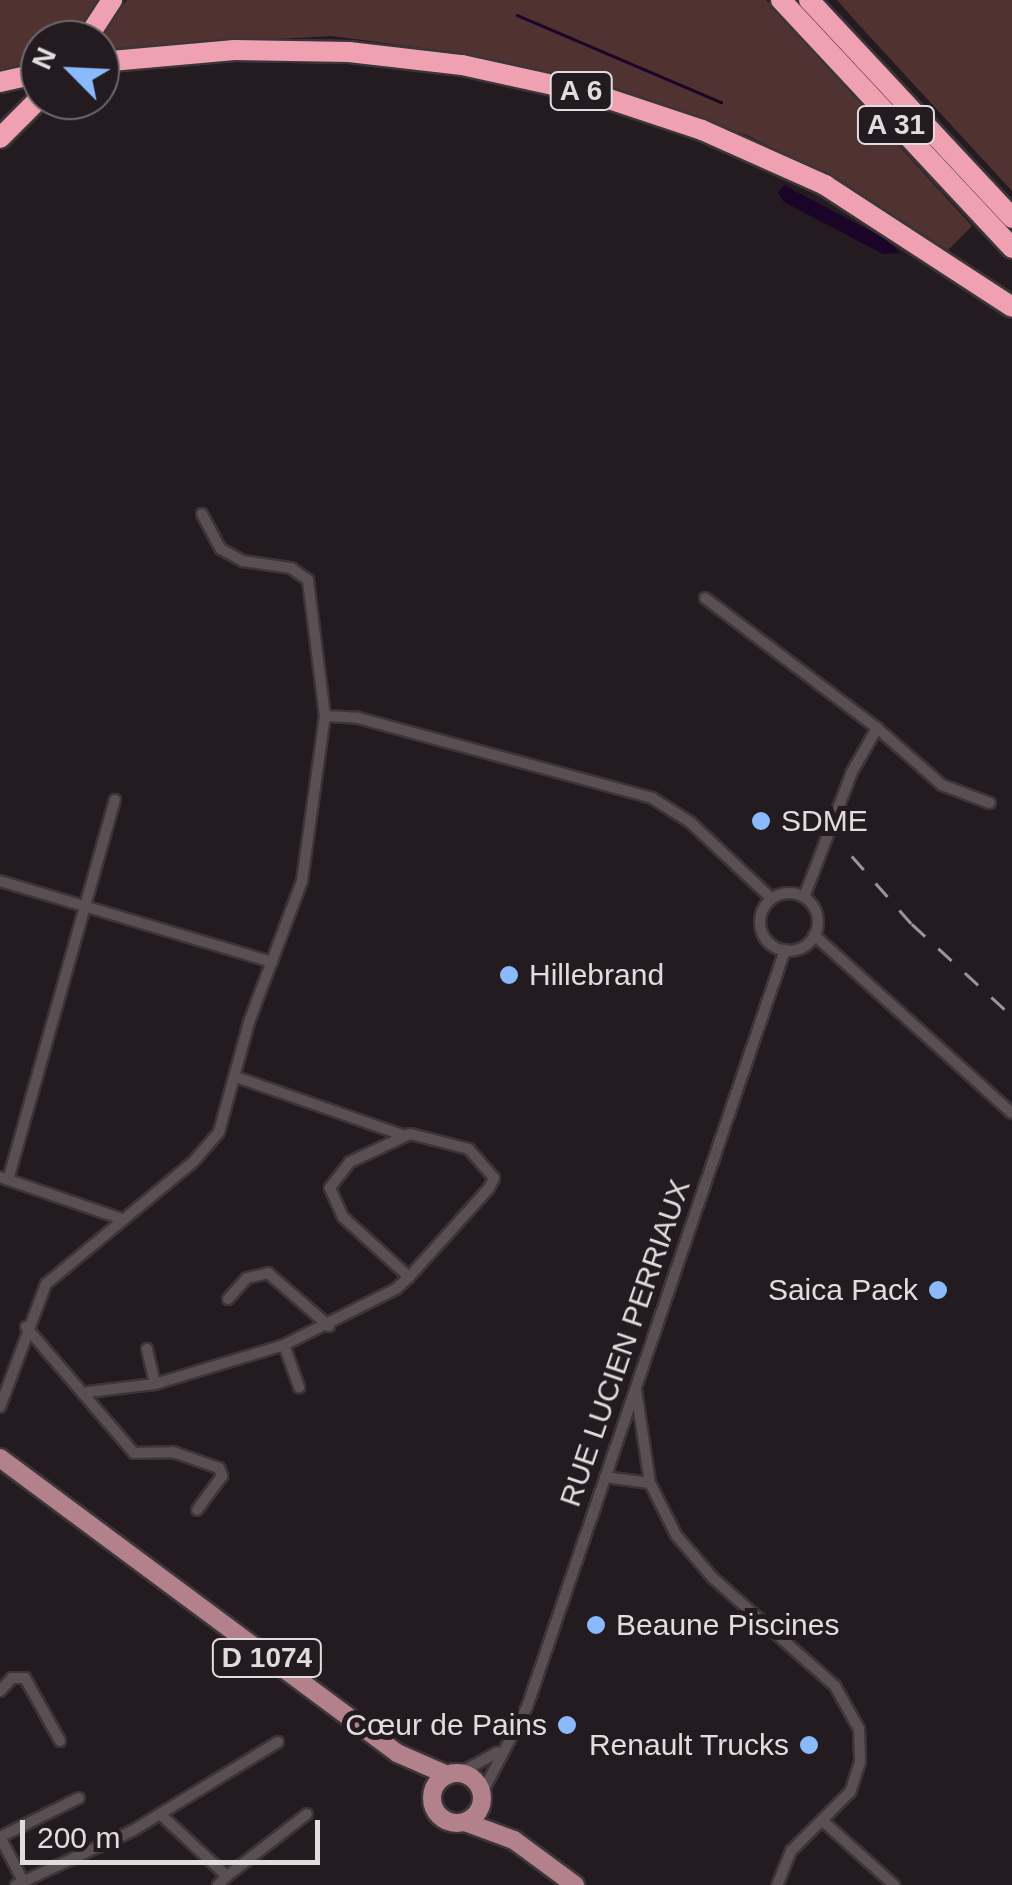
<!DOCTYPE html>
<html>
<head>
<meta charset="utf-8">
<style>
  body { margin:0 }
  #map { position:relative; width:1012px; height:1885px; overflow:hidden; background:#241b20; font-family:Helvetica,sans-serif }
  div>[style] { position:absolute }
  .green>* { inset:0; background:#503331 }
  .water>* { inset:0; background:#1a0427 }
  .stream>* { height:2.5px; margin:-1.25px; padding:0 1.25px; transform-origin:1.25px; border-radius:1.25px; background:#1a0427 }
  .roads { filter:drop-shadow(2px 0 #3c3538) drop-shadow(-2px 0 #3c3538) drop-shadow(0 2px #3c3538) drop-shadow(0 -2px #3c3538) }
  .minor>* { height:10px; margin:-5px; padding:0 5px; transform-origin:5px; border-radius:5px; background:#5a5054 }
  .minor>.ring { margin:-5px; padding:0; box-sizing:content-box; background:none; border:10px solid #5a5054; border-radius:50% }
  .primary>* { height:18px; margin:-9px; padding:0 9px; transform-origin:9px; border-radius:9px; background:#b3818c }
  .primary>.ring { margin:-9px; padding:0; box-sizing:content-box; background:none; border:18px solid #b3818c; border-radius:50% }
  .motorway>* { height:20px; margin:-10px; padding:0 10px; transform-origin:10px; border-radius:10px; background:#efa1b2 }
  .rail>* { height:2.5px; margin-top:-1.25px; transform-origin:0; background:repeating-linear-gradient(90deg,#9c9598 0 18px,transparent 0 36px) }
  .dots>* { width:28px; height:28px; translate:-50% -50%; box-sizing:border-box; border:5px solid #241b20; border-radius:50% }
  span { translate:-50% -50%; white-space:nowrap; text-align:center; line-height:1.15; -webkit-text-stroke:10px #241b20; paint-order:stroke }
  .shield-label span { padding:2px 8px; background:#241b20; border:2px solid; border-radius:8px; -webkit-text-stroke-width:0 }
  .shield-label { font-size:28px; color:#e2dcde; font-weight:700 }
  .poi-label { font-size:30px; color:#e2dcde }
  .left { translate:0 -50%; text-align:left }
  .right { translate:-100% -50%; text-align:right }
  .street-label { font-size:30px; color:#e2dcde }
  .north { position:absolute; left:20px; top:20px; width:100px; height:100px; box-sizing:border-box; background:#241b20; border:2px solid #70686c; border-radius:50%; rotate:294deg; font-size:28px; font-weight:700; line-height:40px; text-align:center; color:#e2dcde }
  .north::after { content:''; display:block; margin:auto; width:35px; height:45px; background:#8abafc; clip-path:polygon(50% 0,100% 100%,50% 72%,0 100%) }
  .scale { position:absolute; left:20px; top:1820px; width:300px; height:45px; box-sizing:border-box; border:5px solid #e2dcde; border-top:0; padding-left:12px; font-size:30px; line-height:35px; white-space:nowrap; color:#e2dcde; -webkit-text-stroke:8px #241b20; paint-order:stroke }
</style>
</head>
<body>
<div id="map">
  <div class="green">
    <div style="clip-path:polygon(0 0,105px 0,77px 40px,40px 40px,40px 60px,0 70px)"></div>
    <div style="clip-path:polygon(127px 0,766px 0,972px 226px,948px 250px,852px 188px,747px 135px,557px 74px,452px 52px,332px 36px,100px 49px,99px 40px)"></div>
    <div style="clip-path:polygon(837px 0,1012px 0,1012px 191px,859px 25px)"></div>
  </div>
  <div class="water">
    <div style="clip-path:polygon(784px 185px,884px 238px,900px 253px,883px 254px,784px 202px,778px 193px)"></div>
  </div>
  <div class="stream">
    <div style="left:517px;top:15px;width:222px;rotate:23.1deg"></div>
  </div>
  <div class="roads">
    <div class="minor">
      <div style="left:202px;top:514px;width:40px;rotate:62deg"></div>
      <div style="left:221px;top:549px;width:25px;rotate:29deg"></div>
      <div style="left:243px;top:561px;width:49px;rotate:8.3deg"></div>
      <div style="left:291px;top:568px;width:21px;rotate:35deg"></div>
      <div style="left:308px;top:580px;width:137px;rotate:82.9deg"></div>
      <div style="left:705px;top:598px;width:216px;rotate:37.1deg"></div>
      <div style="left:877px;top:728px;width:51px;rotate:119.6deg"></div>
      <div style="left:852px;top:772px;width:134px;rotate:111deg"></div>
      <div style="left:877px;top:728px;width:86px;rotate:41.2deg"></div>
      <div style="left:942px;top:785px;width:51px;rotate:20.6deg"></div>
      <div style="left:0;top:881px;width:284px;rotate:16.6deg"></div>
      <div class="ring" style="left:760px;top:893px;width:48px;height:48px"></div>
      <div style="left:814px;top:935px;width:266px;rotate:42deg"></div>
      <div style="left:236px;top:1077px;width:177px;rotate:19.2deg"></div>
      <div style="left:0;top:1177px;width:129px;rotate:19deg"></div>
      <div style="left:8px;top:1180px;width:395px;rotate:-74.3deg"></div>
      <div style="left:228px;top:1299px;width:28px;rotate:-48deg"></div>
      <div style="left:247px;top:1278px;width:22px;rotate:-13deg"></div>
      <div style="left:268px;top:1273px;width:81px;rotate:41deg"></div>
      <div style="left:26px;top:1327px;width:166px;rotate:49.4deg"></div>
      <div style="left:134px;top:1453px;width:39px;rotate:-1deg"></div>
      <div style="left:173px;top:1452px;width:49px;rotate:19.2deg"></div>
      <div style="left:219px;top:1468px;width:9px;rotate:69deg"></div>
      <div style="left:222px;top:1476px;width:42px;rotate:126.3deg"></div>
      <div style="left:284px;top:1345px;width:45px;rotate:70.3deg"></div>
      <div style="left:147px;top:1349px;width:36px;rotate:77deg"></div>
      <div style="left:636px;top:1390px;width:94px;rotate:81.4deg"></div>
      <div style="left:650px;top:1483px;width:58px;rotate:63.4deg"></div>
      <div style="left:676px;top:1535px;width:57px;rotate:49.3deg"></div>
      <div style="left:713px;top:1578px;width:163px;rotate:41.5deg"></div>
      <div style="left:835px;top:1686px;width:49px;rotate:60.8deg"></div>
      <div style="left:859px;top:1729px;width:33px;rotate:88deg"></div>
      <div style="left:860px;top:1762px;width:32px;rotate:108deg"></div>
      <div style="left:850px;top:1792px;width:83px;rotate:135deg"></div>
      <div style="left:791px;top:1851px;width:37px;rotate:112deg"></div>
      <div style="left:88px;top:1392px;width:67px;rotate:-6.8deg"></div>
      <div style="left:155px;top:1384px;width:135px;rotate:-16.8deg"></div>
      <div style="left:284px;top:1345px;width:125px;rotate:-26.6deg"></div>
      <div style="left:396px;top:1289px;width:18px;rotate:-43deg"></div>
      <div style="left:409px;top:1277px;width:120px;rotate:-48deg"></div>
      <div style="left:489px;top:1188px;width:11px;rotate:-63deg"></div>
      <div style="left:494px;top:1178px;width:38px;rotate:-131deg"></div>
      <div style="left:469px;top:1149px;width:61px;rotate:-165.7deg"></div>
      <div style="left:410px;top:1134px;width:66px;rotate:155deg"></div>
      <div style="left:350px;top:1162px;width:33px;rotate:128deg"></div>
      <div style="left:330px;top:1188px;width:32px;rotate:66deg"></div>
      <div style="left:343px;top:1217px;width:89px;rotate:42.3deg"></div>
      <div style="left:0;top:1407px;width:131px;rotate:-69.5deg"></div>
      <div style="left:46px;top:1284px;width:192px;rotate:-39.7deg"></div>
      <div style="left:194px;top:1161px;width:38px;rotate:-49deg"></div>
      <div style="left:219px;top:1132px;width:114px;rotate:-74.7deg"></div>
      <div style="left:249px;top:1022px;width:151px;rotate:-69.4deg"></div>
      <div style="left:302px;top:881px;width:167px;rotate:-82.1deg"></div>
      <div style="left:325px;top:716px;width:33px;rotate:3deg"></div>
      <div style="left:358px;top:718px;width:305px;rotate:15.2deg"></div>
      <div style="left:652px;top:798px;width:45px;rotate:32.3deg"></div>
      <div style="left:690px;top:822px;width:112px;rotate:43.2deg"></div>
      <div style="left:605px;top:1477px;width:45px;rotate:7.6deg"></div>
      <div style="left:0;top:1691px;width:18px;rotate:-47deg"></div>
      <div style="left:12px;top:1678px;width:13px"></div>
      <div style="left:25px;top:1678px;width:72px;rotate:60.9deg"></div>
      <div style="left:460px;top:1773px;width:43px;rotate:-28.9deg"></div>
      <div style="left:482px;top:1793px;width:97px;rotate:-62.4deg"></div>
      <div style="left:527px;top:1707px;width:800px;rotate:-71.18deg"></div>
      <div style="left:160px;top:1814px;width:91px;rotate:42.8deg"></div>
      <div style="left:227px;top:1876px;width:13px;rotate:135deg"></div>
      <div style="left:825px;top:1823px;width:93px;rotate:41.9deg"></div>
      <div style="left:227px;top:1876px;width:101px;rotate:-37.8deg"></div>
      <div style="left:23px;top:1881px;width:50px;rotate:-117.6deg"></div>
      <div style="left:0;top:1837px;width:88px;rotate:-26.3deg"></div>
      <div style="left:16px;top:1885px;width:128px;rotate:-25deg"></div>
      <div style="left:132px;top:1831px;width:171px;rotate:-31.4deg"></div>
    </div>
    <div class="primary">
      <div style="left:0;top:1458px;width:495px;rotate:36.6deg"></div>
      <div style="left:397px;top:1753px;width:55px;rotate:23.7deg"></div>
      <div class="ring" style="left:432px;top:1773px;width:32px;height:32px"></div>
      <div style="left:465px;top:1822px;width:52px;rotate:20.2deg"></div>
      <div style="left:514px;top:1840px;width:76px;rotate:36.4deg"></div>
    </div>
    <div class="motorway">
      <div style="left:781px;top:0;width:339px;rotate:47deg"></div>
      <div style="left:809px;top:0;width:298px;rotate:47deg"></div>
      <div style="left:86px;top:40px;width:48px;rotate:-57deg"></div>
      <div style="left:100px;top:62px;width:135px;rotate:-5.1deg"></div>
      <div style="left:234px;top:50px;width:115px;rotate:1deg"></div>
      <div style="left:349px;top:52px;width:114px;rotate:6.6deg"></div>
      <div style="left:462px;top:65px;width:135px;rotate:12.4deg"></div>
      <div style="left:594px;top:94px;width:114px;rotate:18.4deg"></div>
      <div style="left:702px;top:130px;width:135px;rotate:24.1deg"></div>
      <div style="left:825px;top:185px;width:223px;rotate:33.1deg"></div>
      <div style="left:0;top:82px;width:41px;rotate:-12.7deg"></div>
      <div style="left:0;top:138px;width:57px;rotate:-45deg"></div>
    </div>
  </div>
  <div class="rail">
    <div style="left:852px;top:856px;width:91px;rotate:48.6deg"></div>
    <div style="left:912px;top:924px;width:136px;rotate:42.6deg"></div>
  </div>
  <div class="dots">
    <div style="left:761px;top:821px;background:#8abafc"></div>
    <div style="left:509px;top:975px;background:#8abafc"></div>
    <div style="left:938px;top:1290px;background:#8abafc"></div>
    <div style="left:596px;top:1625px;background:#8abafc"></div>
    <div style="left:567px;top:1725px;background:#8abafc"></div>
    <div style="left:809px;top:1745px;background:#8abafc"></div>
  </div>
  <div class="shield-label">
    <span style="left:581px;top:91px">A 6</span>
    <span style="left:896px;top:125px">A 31</span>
    <span style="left:267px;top:1658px">D 1074</span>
  </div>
  <div class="poi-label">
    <span class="left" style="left:781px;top:821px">SDME</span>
    <span class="left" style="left:529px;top:975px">Hillebrand</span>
    <span class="right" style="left:918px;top:1290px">Saica Pack</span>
    <span class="left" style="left:616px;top:1625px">Beaune Piscines</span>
    <span class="right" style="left:547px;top:1725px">Cœur de Pains</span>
    <span class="right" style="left:789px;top:1745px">Renault Trucks</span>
  </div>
  <div class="street-label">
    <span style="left:625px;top:1343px;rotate:-71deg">RUE LUCIEN PERRIAUX</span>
  </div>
  <div class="north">N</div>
  <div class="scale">200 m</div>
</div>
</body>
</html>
